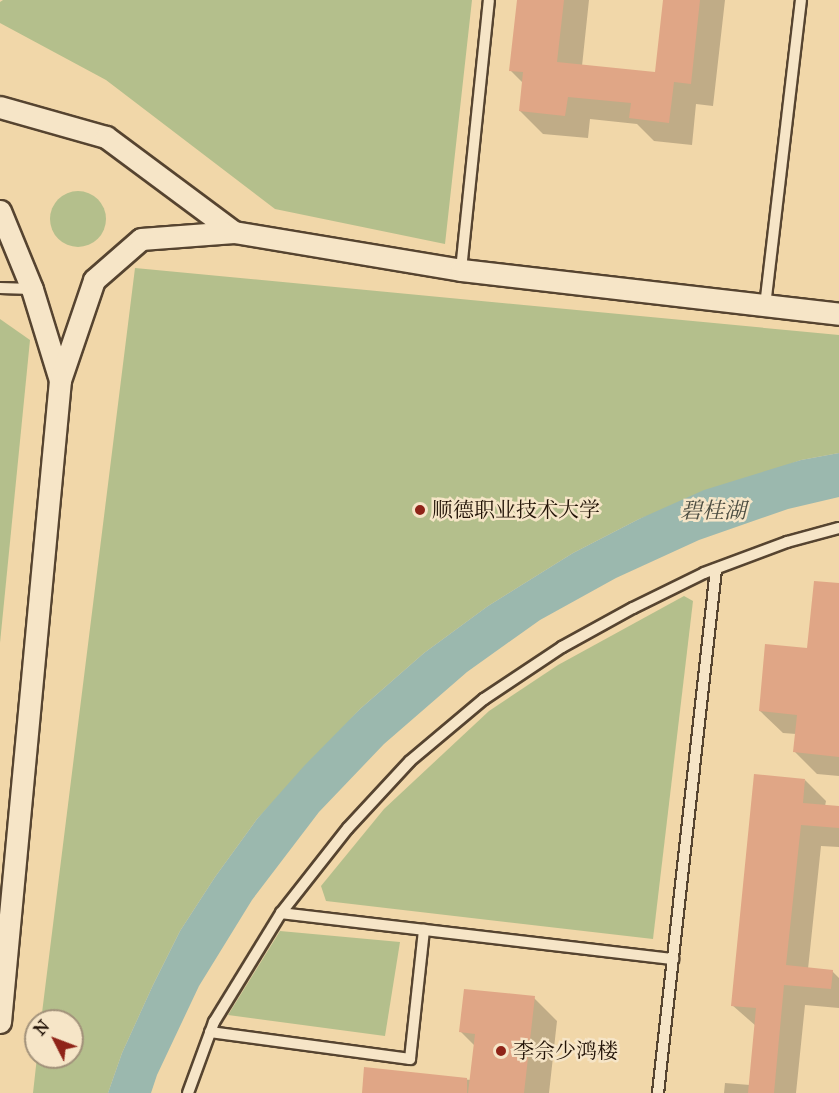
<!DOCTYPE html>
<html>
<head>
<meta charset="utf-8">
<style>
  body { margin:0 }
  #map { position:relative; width:839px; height:1093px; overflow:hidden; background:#f1d7a9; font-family:"IM FELL Great Primer","Noto Serif SC",serif }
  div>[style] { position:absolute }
  .green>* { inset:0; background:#b4bf8c }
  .round { border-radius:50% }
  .water>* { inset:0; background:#9bb8ae }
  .shadow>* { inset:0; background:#0003 }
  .building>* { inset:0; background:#e0a686 }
  .roads { filter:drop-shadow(2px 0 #564430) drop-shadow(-2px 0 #564430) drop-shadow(0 2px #564430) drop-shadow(0 -2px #564430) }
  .lane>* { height:10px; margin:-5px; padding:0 5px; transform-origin:5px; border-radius:5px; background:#f6e5c7 }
  .street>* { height:21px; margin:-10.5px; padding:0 10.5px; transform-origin:10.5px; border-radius:10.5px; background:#f6e5c7 }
  .dots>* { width:16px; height:16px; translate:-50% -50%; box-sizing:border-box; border:3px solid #f6e5c7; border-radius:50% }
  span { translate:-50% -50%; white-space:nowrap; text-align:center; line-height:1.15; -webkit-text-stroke:5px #f6e5c7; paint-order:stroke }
  .poi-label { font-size:21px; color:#221307 }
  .left { translate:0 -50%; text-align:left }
  .water-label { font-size:22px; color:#4c4d41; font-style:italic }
  .north { position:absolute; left:24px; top:1009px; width:60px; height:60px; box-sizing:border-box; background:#f6e5c7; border:2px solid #a1917a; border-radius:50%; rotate:312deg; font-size:16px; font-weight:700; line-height:24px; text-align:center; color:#221307 }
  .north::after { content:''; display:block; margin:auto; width:21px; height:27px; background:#8f2418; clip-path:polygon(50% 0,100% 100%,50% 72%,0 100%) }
</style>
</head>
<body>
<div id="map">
  <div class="green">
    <div style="clip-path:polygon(3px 0,472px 0,445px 244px,275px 209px,106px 80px,0 23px,0 2px)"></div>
    <div class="round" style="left:50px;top:191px;width:56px;height:56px"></div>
    <div style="clip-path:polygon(135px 268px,839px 335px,839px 453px,801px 460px,639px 519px,573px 553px,488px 606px,424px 653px,360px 709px,257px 819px,215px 877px,180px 931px,153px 985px,122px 1053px,108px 1093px,33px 1093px,37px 1057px,72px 1057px,72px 1021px,41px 1021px)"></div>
    <div style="clip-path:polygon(0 319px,30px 340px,0 643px)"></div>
    <div style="clip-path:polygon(684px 596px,693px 601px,653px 939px,326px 901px,321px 886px,384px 809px,489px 711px,558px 665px)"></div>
    <div style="clip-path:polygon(280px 931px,400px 942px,385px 1036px,228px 1015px)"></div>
  </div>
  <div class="water">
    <div style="clip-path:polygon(839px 453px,839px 497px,788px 509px,699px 540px,616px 578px,540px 620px,467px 672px,384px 744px,319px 812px,252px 900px,199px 986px,157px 1075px,151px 1093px,108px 1093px,122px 1053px,153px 985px,180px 931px,215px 877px,257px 819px,304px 766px,360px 709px,424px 653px,488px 606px,573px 553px,639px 519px,704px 490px,801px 460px)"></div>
  </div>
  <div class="shadow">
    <div style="clip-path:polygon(518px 0,589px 0,582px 66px,656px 74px,664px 0,725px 0,713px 106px,696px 104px,692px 145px,654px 141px,637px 124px,590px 119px,588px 138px,543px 134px,520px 111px,523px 83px,511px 71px)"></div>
    <div style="clip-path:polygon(839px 585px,839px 776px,817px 774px,795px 752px,796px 734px,783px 733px,760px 711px,808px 650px)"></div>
    <div style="clip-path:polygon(805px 780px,826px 801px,825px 806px,839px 807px,839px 847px,821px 846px,808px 969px,832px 971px,839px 978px,839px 1008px,805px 1005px,796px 1093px,724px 1093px,725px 1083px,750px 1085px,756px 1026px,732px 1005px)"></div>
    <div style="clip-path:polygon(534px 998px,557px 1021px,549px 1093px,363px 1093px,366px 1069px,471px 1080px,475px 1046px,461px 1032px)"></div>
  </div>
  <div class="building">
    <div style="clip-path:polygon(517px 0,564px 0,557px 62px,655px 72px,663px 0,700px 0,691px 84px,674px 82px,669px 123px,629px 118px,631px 103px,568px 97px,565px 116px,519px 111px,523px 72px,509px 71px)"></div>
    <div style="clip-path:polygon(814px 581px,839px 583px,839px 757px,793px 752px,797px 715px,759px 711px,765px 644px,807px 648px)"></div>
    <div style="clip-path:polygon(754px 774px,805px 779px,803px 803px,839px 806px,839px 828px,801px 825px,786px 965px,833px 970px,831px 989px,784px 985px,774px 1093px,748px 1093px,756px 1008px,731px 1006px)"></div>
    <div style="clip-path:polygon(464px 989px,535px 996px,524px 1093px,468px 1093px,475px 1034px,459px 1032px)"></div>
    <div style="clip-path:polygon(364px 1067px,467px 1078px,467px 1093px,362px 1093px)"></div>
  </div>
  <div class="roads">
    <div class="lane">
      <div style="left:461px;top:270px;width:271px;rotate:-84.1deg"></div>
      <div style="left:0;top:288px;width:32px;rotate:2deg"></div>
      <div style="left:765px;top:306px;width:308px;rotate:-83.3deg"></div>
      <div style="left:281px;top:913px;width:395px;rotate:6.7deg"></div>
      <div style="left:210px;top:1032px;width:202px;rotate:7.7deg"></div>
      <div style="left:410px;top:1059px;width:130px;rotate:-83.8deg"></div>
      <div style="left:188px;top:1093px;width:76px;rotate:-69.9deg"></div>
      <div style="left:214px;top:1022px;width:128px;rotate:-58.4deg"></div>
      <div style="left:281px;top:913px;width:108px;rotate:-51.8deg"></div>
      <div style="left:348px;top:828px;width:91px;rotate:-47.2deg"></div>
      <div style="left:410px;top:761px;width:97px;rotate:-40deg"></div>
      <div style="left:484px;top:699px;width:94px;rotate:-33.7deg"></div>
      <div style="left:562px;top:647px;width:81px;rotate:-28.8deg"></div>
      <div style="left:633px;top:608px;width:79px;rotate:-26.2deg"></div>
      <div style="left:704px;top:573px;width:89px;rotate:-20.5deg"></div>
      <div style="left:787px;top:542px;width:54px;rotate:-15.1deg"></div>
      <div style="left:658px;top:1093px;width:527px;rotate:-83.68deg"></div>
    </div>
    <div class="street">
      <div style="left:0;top:107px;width:110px;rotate:15.8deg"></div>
      <div style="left:106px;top:137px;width:159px;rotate:36.6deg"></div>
      <div style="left:0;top:211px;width:84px;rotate:67.7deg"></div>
      <div style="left:32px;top:289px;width:95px;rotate:72.9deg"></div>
      <div style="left:0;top:1022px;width:645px;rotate:-84.66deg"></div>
      <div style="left:60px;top:380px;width:106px;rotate:-71.2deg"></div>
      <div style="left:94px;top:280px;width:62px;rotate:-41.1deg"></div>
      <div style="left:141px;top:239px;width:93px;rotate:-4.3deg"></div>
      <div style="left:234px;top:232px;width:230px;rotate:9.5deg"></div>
      <div style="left:461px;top:270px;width:381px;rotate:6.6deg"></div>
    </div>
  </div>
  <div class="dots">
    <div style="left:420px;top:510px;background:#8f2418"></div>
    <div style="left:501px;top:1051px;background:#8f2418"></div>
  </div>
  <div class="poi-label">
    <span class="left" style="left:432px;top:510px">顺德职业技术大学</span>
    <span class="left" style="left:513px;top:1051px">李佘少鸿楼</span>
  </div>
  <div class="water-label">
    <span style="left:713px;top:511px">碧桂湖</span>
  </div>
  <div class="north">N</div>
</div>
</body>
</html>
